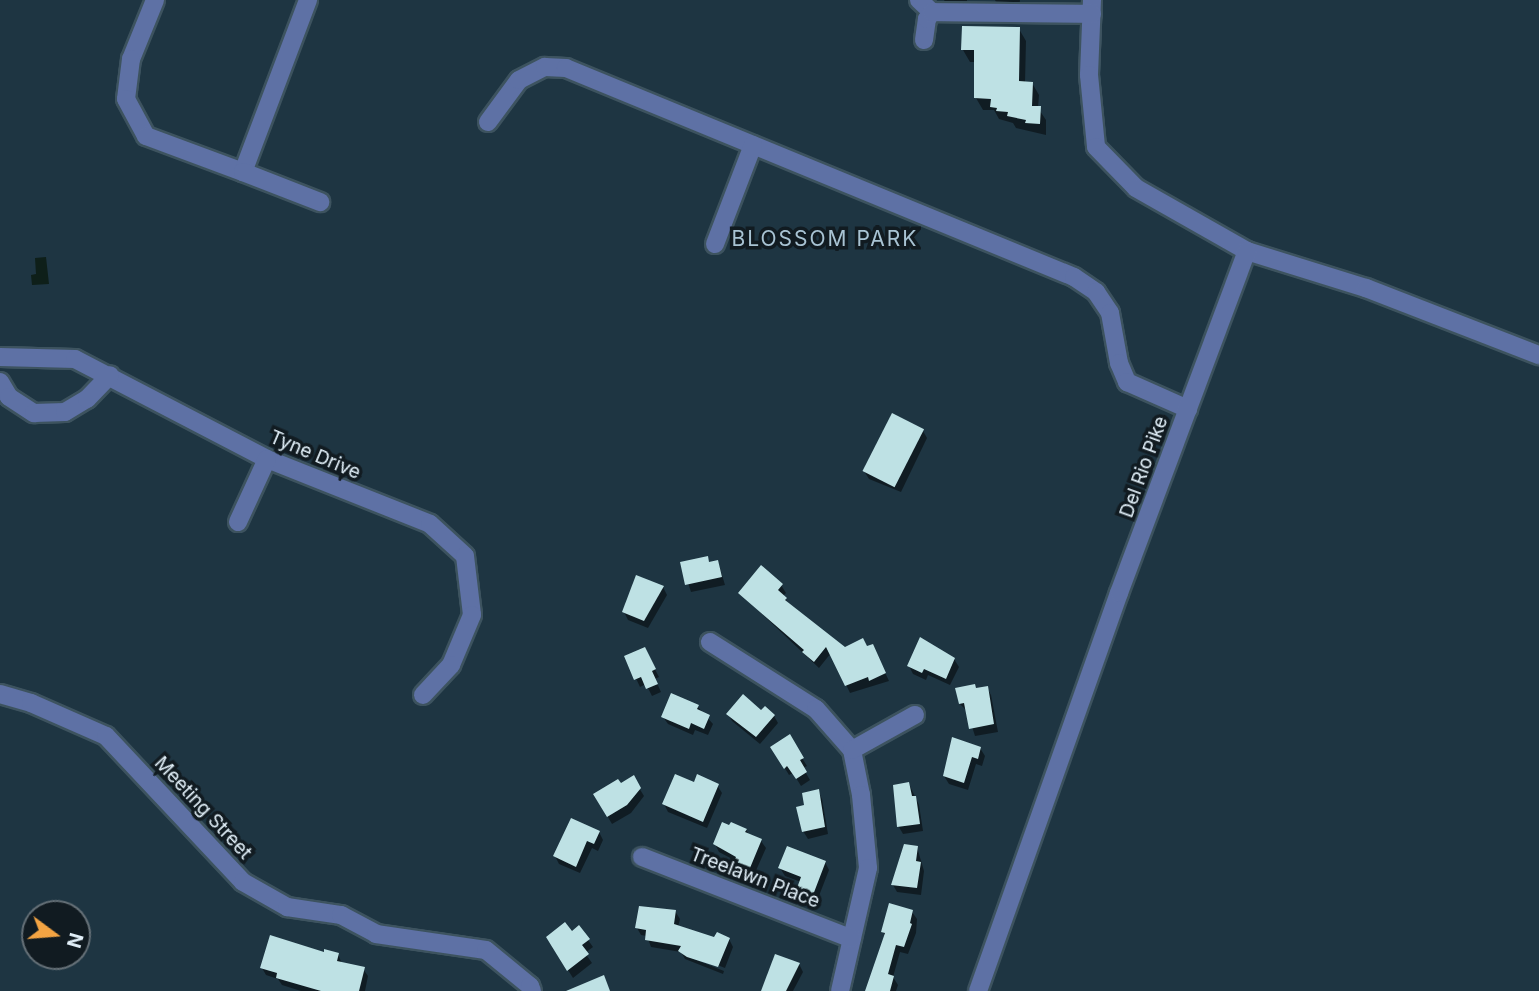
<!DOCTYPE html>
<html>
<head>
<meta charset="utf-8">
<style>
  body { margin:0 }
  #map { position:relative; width:1539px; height:991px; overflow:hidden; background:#1e3542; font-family:Inter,sans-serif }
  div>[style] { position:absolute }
  .water>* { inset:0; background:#0e1f19 }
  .shadow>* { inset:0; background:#0007 }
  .building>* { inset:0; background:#bee1e4; transform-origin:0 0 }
  .roads { filter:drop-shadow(2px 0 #3d535f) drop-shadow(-2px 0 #3d535f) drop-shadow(0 2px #3d535f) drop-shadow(0 -2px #3d535f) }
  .minor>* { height:18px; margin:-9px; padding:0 9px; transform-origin:9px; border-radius:9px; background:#5e71a5 }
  span { translate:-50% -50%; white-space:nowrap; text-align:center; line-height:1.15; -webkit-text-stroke:7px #111b21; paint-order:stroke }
  .street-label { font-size:19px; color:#e2f0f9 }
  .neighbourhood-label { font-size:21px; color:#a8c3d3; letter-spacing:2px }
  .north { position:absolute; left:21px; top:900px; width:70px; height:70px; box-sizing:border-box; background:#111b21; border:2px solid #657077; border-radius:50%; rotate:106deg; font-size:19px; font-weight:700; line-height:28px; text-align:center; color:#e2f0f9 }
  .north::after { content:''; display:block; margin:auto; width:24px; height:32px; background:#f3a443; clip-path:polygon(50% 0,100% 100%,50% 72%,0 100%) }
</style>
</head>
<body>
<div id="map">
  <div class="water">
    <div style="clip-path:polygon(46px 257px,49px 284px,32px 285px,31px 275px,36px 274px,35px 258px)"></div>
  </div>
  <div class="shadow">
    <div style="clip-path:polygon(944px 0,967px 0,967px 8px,949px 8px)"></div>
    <div style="clip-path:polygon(995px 0,1020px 0,1019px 9px,999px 8px)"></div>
    <div style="clip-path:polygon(1019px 29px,1026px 41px,1025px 83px,1032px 83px,1039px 95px,1038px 108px,1046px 120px,1046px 135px,1016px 128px,1013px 123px,999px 119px,994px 110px,983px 110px,976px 98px,976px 62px,970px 62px,963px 50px)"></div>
    <div style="clip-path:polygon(923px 431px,927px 438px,901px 492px,869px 479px,864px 471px)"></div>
    <div style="clip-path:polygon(718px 562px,725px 585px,691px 592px,682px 564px)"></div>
    <div style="clip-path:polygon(781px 585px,786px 593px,783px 596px,791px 607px,845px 649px,867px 648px,876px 653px,889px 681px,850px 693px,831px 653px,819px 668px,740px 593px)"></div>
    <div style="clip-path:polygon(663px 587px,667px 595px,648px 628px,628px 620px,624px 612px)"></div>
    <div style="clip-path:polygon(648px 656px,659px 677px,655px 679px,661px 692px,652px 696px,646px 684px,640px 687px,626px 657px)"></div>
    <div style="clip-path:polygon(954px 659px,959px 667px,950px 685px,928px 675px,926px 680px,913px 674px,909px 666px)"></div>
    <div style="clip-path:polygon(987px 688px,991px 695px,998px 732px,975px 736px,967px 711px,960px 704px)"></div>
    <div style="clip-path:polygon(697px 706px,713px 724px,708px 735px,695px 730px,693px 735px,668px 724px,663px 717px)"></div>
    <div style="clip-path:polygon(761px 713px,774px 716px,778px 723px,760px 744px,732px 721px,728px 714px)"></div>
    <div style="clip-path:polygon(789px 737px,807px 766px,803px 768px,810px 780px,801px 786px,793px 773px,789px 775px,772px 747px)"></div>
    <div style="clip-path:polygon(980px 748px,985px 756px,982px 766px,976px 764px,968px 790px,949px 784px,944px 776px)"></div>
    <div style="clip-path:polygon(633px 778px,644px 796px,631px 813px,612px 824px,595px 795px)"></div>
    <div style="clip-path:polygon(695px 784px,717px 785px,722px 793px,707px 828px,668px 812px,664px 804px)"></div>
    <div style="clip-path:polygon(909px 784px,919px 805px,923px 831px,903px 834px,899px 827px,895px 786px)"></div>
    <div style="clip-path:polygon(818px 791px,822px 799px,828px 834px,808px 839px,803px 831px,806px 806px)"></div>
    <div style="clip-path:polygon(746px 830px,749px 835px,761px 841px,766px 848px,754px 875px,741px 869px,736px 861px,719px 852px,715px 844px)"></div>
    <div style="clip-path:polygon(599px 832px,603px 840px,598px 851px,592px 848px,580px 873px,559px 864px,555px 856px)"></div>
    <div style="clip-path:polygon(917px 847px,924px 871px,921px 895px,897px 892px,893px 885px)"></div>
    <div style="clip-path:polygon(825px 862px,829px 870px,817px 901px,803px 896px,799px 888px,801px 882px,785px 876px,780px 868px)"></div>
    <div style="clip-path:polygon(675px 911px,680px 919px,678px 927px,715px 939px,729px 939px,733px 947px,725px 968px,684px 952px,684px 955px,724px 971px,723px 974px,685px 959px,681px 952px,651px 947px,647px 936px,641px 935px,637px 928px)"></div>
    <div style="clip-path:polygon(912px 912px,917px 919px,916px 933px,908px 954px,900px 952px,893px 977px,898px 985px,896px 991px,867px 991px,885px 936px,883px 931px)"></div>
    <div style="clip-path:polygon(572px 933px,588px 940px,593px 947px,585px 953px,592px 963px,573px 978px,548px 938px)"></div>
    <div style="clip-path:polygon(325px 954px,338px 954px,342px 964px,363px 969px,368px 976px,365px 991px,301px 991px,282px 985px,278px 979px,266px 975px,262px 968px)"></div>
    <div style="clip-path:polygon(799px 964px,803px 972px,793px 991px,763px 991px)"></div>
  </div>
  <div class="building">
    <div style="clip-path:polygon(962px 26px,1020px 27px,1019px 81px,1033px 82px,1032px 106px,1041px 106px,1040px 124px,1025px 123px,1026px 120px,1007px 116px,1008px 112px,996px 111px,997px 108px,990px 107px,991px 99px,974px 98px,974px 50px,961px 50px)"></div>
    <div style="left:892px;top:413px;width:36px;height:65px;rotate:27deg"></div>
    <div style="clip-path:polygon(708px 556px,709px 562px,718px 560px,722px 577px,685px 585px,680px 562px)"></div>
    <div style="clip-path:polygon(761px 565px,783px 584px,778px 590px,787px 598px,785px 600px,845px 647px,863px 638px,867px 646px,873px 644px,886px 673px,869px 681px,868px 677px,845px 686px,826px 647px,814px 662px,802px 652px,804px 650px,738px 593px)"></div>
    <div style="clip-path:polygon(636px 575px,664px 586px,644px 621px,622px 612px)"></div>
    <div style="clip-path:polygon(920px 637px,955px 658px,946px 679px,924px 669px,922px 673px,907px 666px)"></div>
    <div style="clip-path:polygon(645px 647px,656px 669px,652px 671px,658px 684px,646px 689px,641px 677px,634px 680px,624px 656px)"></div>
    <div style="clip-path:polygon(975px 684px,976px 688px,988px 686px,994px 724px,969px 729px,964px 703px,959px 704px,955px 688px)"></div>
    <div style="clip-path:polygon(671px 693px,699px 705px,697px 709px,710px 715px,704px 729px,691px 723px,689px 729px,661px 717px)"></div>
    <div style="clip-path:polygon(743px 694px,761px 710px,765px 706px,775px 715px,756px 737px,726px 714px)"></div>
    <div style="clip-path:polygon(790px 734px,804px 758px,800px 760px,807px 772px,796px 779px,787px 766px,784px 769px,770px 747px)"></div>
    <div style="clip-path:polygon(952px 737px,981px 747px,978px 759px,972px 757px,964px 783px,943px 776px)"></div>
    <div style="clip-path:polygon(675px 774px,694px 782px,697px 774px,719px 784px,703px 822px,662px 804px)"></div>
    <div style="clip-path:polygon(634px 775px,641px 788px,627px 805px,607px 817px,593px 794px,618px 779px,621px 783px)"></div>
    <div style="clip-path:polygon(909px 782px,912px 796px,916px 796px,920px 824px,897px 827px,893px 785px)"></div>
    <div style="clip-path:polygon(819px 789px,825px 827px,802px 832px,796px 807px,804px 805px,802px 793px)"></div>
    <div style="clip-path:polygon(571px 818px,600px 831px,594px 844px,587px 841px,576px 867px,553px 856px)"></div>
    <div style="clip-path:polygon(722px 822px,729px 825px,731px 822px,747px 829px,745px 832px,762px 839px,750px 868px,734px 861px,736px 857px,713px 844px)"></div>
    <div style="clip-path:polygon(904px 844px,918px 846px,916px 861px,921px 862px,917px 888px,891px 885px)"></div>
    <div style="clip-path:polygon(787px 846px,826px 861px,813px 895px,797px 888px,801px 877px,778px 868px)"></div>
    <div style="clip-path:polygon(889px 903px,913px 910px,910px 923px,912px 924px,904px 947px,896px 945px,888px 974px,894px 976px,890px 991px,865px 991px,885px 933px,881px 932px)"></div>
    <div style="clip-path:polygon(639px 906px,676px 910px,674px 924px,714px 937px,717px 932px,730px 938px,718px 967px,687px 957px,678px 951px,681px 946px,645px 940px,646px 930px,635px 928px)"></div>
    <div style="clip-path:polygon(565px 922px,572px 931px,579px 925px,590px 939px,582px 945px,589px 954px,567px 971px,546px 937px)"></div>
    <div style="clip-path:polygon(270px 935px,324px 952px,324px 949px,339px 953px,337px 961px,365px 967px,359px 991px,321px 991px,276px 978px,277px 973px,260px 968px)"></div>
    <div style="clip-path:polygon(775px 954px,800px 963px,786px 991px,761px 991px)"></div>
    <div style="clip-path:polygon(604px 975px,610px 991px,566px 991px)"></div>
  </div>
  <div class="roads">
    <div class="minor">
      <div style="left:155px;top:0;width:64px;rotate:112.1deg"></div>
      <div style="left:131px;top:59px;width:40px;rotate:97.1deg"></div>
      <div style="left:126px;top:99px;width:42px;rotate:61.6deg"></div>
      <div style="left:146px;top:136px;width:103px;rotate:20.4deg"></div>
      <div style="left:243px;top:172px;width:184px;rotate:-69.3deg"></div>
      <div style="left:919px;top:0;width:18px;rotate:43deg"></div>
      <div style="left:1092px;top:0;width:75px;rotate:92.3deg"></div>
      <div style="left:1089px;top:75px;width:72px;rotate:84.4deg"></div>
      <div style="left:1096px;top:147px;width:57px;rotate:45.7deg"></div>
      <div style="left:1136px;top:188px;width:128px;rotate:29.6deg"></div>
      <div style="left:1247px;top:251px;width:125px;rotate:17.3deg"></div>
      <div style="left:1366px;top:288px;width:186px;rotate:21.2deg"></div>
      <div style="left:924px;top:40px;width:21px;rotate:-82deg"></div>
      <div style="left:927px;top:19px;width:9px;rotate:-54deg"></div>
      <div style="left:932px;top:12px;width:160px;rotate:0.7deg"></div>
      <div style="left:488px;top:122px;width:52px;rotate:-53.6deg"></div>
      <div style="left:519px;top:80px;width:29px;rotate:-27deg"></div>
      <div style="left:545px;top:67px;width:21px;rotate:3deg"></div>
      <div style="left:566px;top:68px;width:549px;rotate:22.36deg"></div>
      <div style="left:1074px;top:277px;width:27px;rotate:34deg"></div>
      <div style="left:1096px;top:292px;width:25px;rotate:56deg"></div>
      <div style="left:1110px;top:313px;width:51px;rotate:79.8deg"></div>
      <div style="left:1119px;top:363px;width:21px;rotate:67deg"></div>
      <div style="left:1127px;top:382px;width:67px;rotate:23.9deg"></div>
      <div style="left:243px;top:172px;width:83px;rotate:21.3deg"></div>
      <div style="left:715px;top:244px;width:106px;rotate:-69deg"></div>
      <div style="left:0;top:357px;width:75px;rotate:1.5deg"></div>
      <div style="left:75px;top:359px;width:216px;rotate:27.5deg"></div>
      <div style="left:267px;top:459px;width:175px;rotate:21.7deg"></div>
      <div style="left:430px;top:524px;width:47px;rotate:42.4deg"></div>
      <div style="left:465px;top:556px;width:59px;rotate:83.2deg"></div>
      <div style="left:472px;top:615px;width:54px;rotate:112.8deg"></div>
      <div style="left:451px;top:665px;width:41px;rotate:133deg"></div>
      <div style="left:0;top:382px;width:17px;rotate:59deg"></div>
      <div style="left:9px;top:397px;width:30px;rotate:33deg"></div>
      <div style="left:34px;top:413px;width:31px;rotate:-2deg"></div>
      <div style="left:65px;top:412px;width:26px;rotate:-31deg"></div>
      <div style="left:87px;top:399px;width:33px;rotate:-46deg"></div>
      <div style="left:238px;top:522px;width:69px;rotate:-65.3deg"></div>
      <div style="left:710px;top:642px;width:125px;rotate:32.3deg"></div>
      <div style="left:816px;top:709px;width:55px;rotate:48.7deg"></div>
      <div style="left:852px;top:750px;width:46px;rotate:78.7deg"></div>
      <div style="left:861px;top:795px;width:73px;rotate:84.5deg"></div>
      <div style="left:868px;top:868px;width:126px;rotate:102.8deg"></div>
      <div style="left:0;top:694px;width:32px;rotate:16deg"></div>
      <div style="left:31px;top:703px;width:82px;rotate:23.7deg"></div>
      <div style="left:106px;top:736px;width:200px;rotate:46.8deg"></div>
      <div style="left:243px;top:882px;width:51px;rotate:29.6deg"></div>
      <div style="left:287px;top:907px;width:55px;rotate:8.4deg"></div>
      <div style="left:341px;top:915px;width:40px;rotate:28deg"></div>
      <div style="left:376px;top:934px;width:111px;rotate:8.3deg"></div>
      <div style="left:486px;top:950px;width:57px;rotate:39.3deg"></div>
      <div style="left:530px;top:986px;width:5px;rotate:68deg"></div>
      <div style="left:852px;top:750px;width:72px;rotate:-29.1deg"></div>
      <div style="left:642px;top:857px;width:225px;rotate:21.3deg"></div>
      <div style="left:978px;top:991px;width:422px;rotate:-70.5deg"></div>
      <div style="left:1119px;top:593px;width:365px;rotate:-69.5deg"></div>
    </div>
  </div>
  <div class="street-label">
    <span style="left:315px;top:455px;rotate:23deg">Tyne Drive</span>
    <span style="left:1144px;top:467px;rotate:-70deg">Del Rio Pike</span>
    <span style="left:203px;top:808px;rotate:47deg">Meeting Street</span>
    <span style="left:755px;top:878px;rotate:21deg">Treelawn Place</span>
  </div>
  <div class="neighbourhood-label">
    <span style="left:825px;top:239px">BLOSSOM PARK</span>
  </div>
  <div class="north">N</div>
</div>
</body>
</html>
